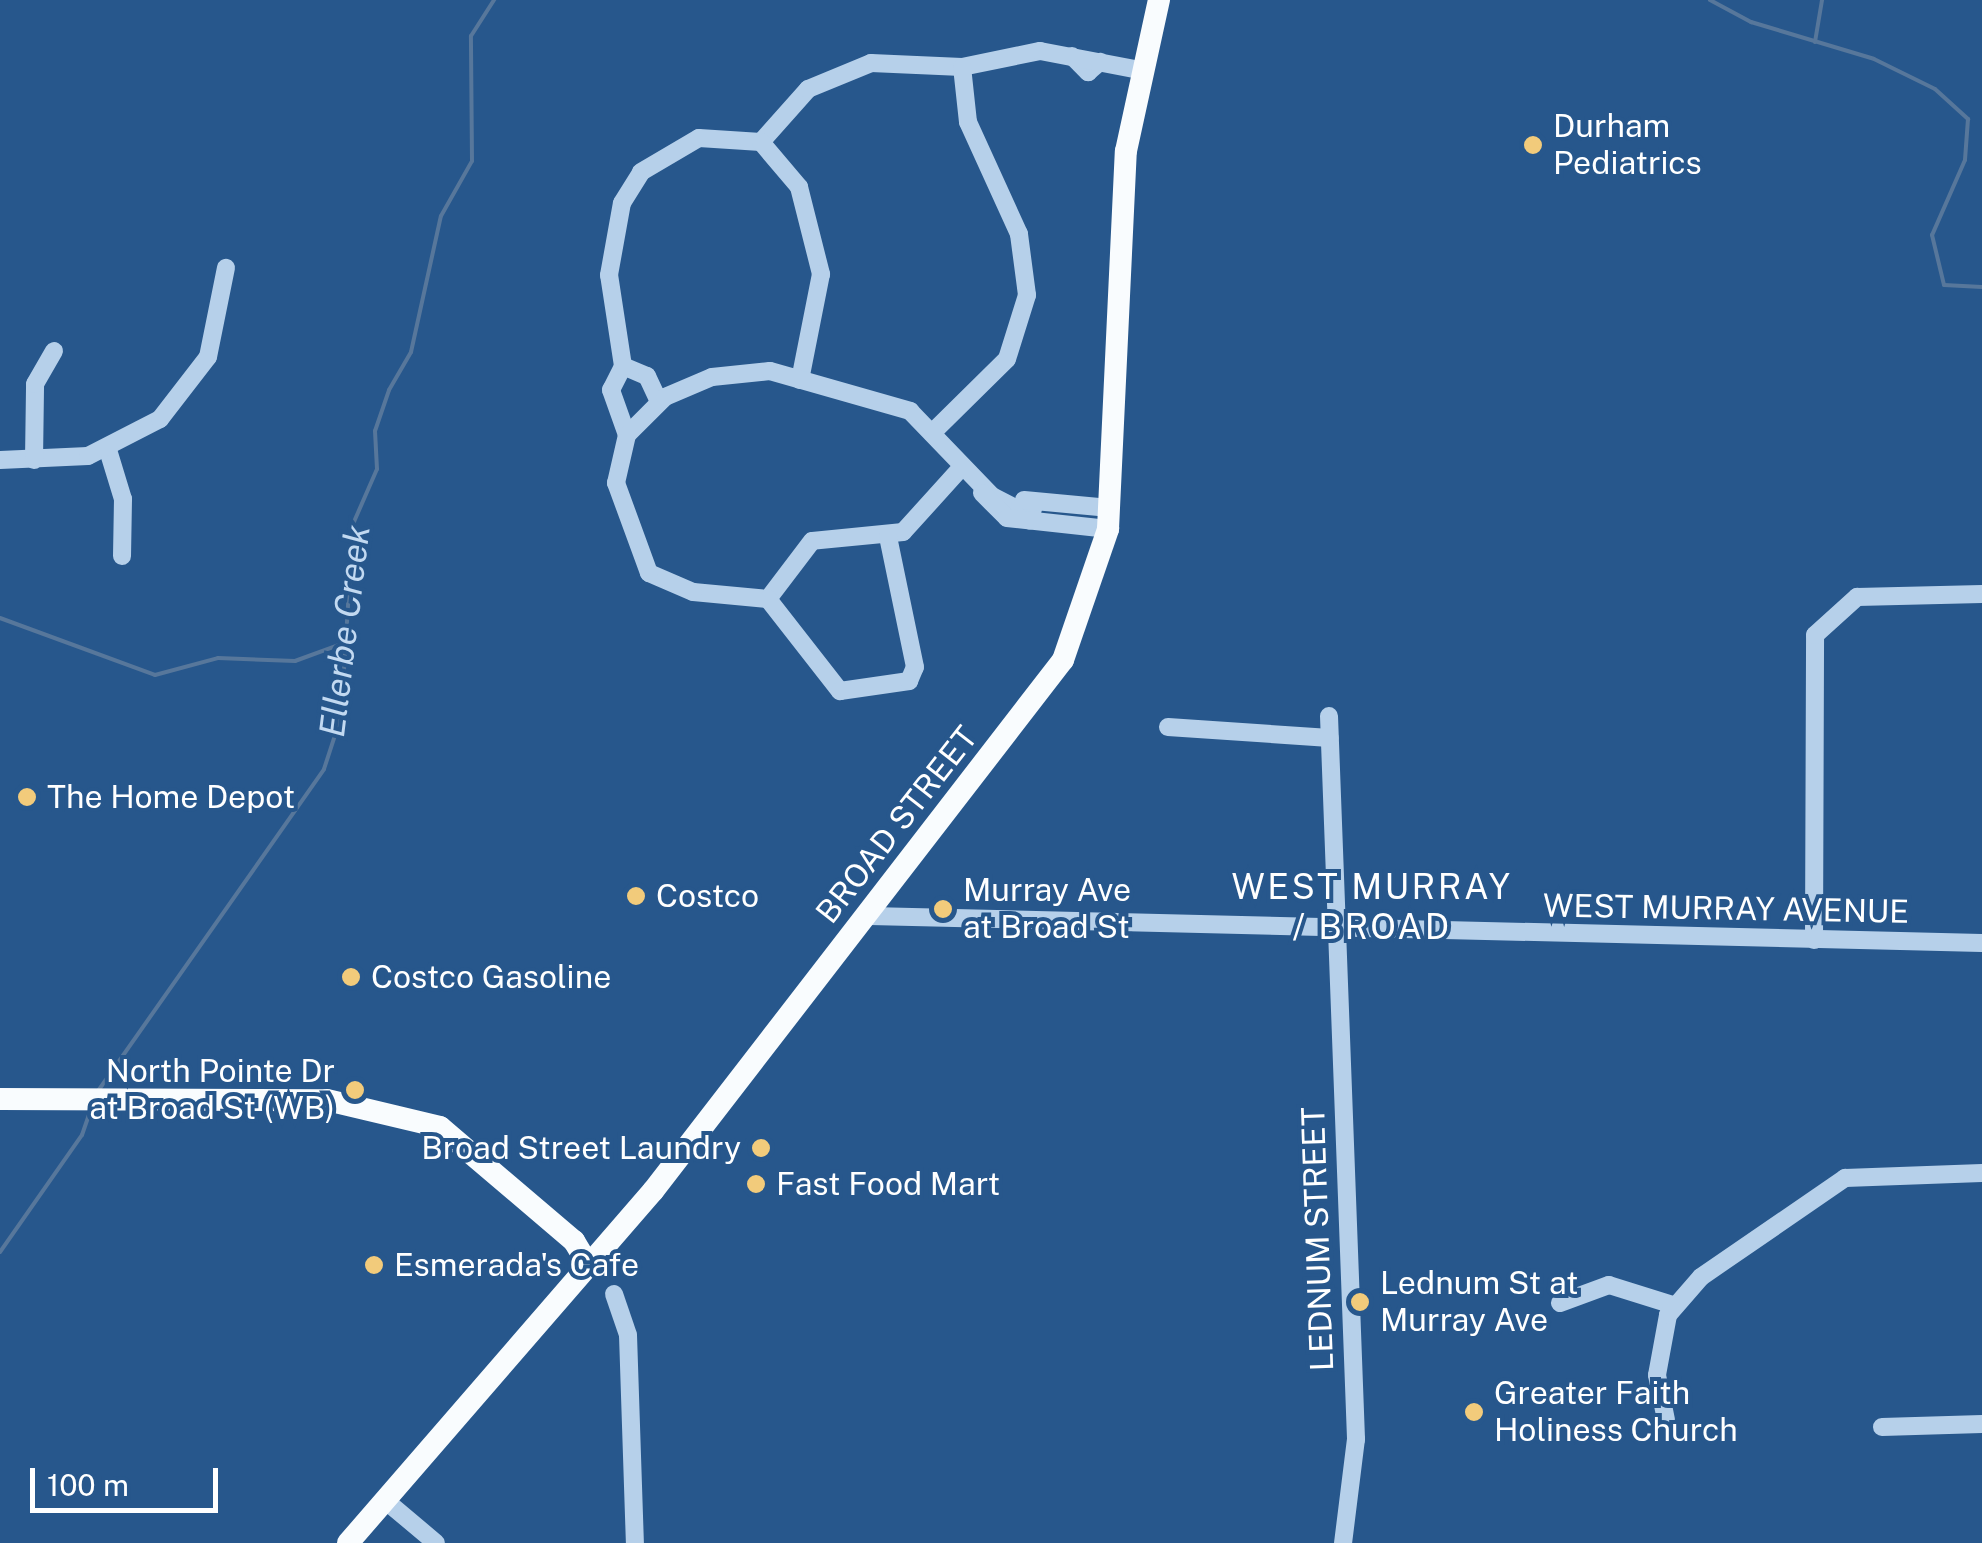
<!DOCTYPE html>
<html>
<head>
<meta charset="utf-8">
<style>
  body { margin:0 }
  #map { position:relative; width:1982px; height:1543px; overflow:hidden; background:#27578c; font-family:"Public Sans",sans-serif }
  div>[style] { position:absolute }
  .stream>* { height:4px; margin:-2px; padding:0 2px; transform-origin:2px; border-radius:2px; background:#57779b }
  .minor>* { height:18px; margin:-9px; padding:0 9px; transform-origin:9px; border-radius:9px; background:#b6d0ea }
  .major>* { height:22px; margin:-11px; padding:0 11px; transform-origin:11px; border-radius:11px; background:#f9fcfe }
  .dots>* { width:28px; height:28px; translate:-50% -50%; box-sizing:border-box; border:5px solid #27578c; border-radius:50% }
  span { translate:-50% -50%; white-space:nowrap; text-align:center; line-height:1.15; -webkit-text-stroke:8px #27578c; paint-order:stroke }
  .poi-label { font-size:32px; color:#fff }
  .left { translate:0 -50%; text-align:left }
  .right { translate:-100% -50%; text-align:right }
  .street-label { font-size:32px; color:#fff }
  .water-label { font-size:35px; color:#c2d9f1; font-style:italic }
  .neighbourhood-label { font-size:35px; color:#fff; letter-spacing:2.5px }
  .scale { position:absolute; left:30px; top:1468px; width:188px; height:45px; box-sizing:border-box; border:5px solid #fff; border-top:0; padding-left:12px; font-size:30px; line-height:35px; white-space:nowrap; color:#fff; -webkit-text-stroke:8px #27578c; paint-order:stroke }
</style>
</head>
<body>
<div id="map">
  <div class="stream">
    <div style="left:1710px;top:0;width:47px;rotate:28.2deg"></div>
    <div style="left:1751px;top:22px;width:128px;rotate:16.7deg"></div>
    <div style="left:1874px;top:59px;width:68px;rotate:26.2deg"></div>
    <div style="left:1935px;top:89px;width:45px;rotate:42.3deg"></div>
    <div style="left:1968px;top:119px;width:41px;rotate:94.2deg"></div>
    <div style="left:1965px;top:160px;width:82px;rotate:113.7deg"></div>
    <div style="left:1932px;top:235px;width:51px;rotate:76.5deg"></div>
    <div style="left:1944px;top:285px;width:38px;rotate:3deg"></div>
    <div style="left:1815px;top:42px;width:43px;rotate:-80.5deg"></div>
    <div style="left:0;top:618px;width:165px;rotate:20.2deg"></div>
    <div style="left:155px;top:675px;width:65px;rotate:-15.1deg"></div>
    <div style="left:218px;top:658px;width:77px;rotate:2.2deg"></div>
    <div style="left:295px;top:661px;width:52px;rotate:-20.2deg"></div>
    <div style="left:98px;top:1091px;width:393px;rotate:-54.9deg"></div>
    <div style="left:324px;top:769px;width:55px;rotate:-71.9deg"></div>
    <div style="left:341px;top:717px;width:193px;rotate:-86.4deg"></div>
    <div style="left:353px;top:524px;width:60px;rotate:-66.4deg"></div>
    <div style="left:377px;top:469px;width:38px;rotate:-93deg"></div>
    <div style="left:375px;top:431px;width:43px;rotate:-71.1deg"></div>
    <div style="left:389px;top:390px;width:44px;rotate:-59.9deg"></div>
    <div style="left:411px;top:352px;width:139px;rotate:-77.6deg"></div>
    <div style="left:441px;top:216px;width:63px;rotate:-60.6deg"></div>
    <div style="left:472px;top:161px;width:125px;rotate:-90.5deg"></div>
    <div style="left:471px;top:36px;width:43px;rotate:-57.4deg"></div>
    <div style="left:0;top:1252px;width:143px;rotate:-55deg"></div>
    <div style="left:82px;top:1135px;width:28px;rotate:-71deg"></div>
  </div>
  <div class="minor">
    <div style="left:1072px;top:56px;width:23px;rotate:45deg"></div>
    <div style="left:1088px;top:72px;width:16px;rotate:-40deg"></div>
    <div style="left:761px;top:142px;width:71px;rotate:-48.4deg"></div>
    <div style="left:808px;top:89px;width:68px;rotate:-22.4deg"></div>
    <div style="left:871px;top:63px;width:91px;rotate:2.5deg"></div>
    <div style="left:962px;top:67px;width:80px;rotate:-11.6deg"></div>
    <div style="left:1040px;top:51px;width:102px;rotate:10.8deg"></div>
    <div style="left:623px;top:366px;width:26px;rotate:23deg"></div>
    <div style="left:647px;top:376px;width:29px;rotate:65deg"></div>
    <div style="left:932px;top:433px;width:105px;rotate:-44.6deg"></div>
    <div style="left:1007px;top:359px;width:67px;rotate:-72.6deg"></div>
    <div style="left:1027px;top:295px;width:62px;rotate:-97.5deg"></div>
    <div style="left:1019px;top:234px;width:123px;rotate:-114.5deg"></div>
    <div style="left:968px;top:122px;width:55px;rotate:-96.2deg"></div>
    <div style="left:627px;top:435px;width:48px;rotate:-109.6deg"></div>
    <div style="left:611px;top:390px;width:27px;rotate:-63deg"></div>
    <div style="left:623px;top:366px;width:92px;rotate:-98.7deg"></div>
    <div style="left:609px;top:275px;width:73px;rotate:-79.8deg"></div>
    <div style="left:622px;top:203px;width:36px;rotate:-58deg"></div>
    <div style="left:641px;top:172px;width:67px;rotate:-30.4deg"></div>
    <div style="left:699px;top:138px;width:62px;rotate:3.7deg"></div>
    <div style="left:761px;top:142px;width:59px;rotate:49.8deg"></div>
    <div style="left:799px;top:187px;width:90px;rotate:75.8deg"></div>
    <div style="left:821px;top:274px;width:108px;rotate:101.2deg"></div>
    <div style="left:108px;top:450px;width:51px;rotate:73deg"></div>
    <div style="left:123px;top:499px;width:57px;rotate:91deg"></div>
    <div style="left:0;top:460px;width:88px;rotate:-2.6deg"></div>
    <div style="left:88px;top:456px;width:81px;rotate:-27.2deg"></div>
    <div style="left:160px;top:419px;width:78px;rotate:-52.3deg"></div>
    <div style="left:208px;top:357px;width:91px;rotate:-78.6deg"></div>
    <div style="left:34px;top:460px;width:76px;rotate:-89.2deg"></div>
    <div style="left:35px;top:384px;width:38px;rotate:-60deg"></div>
    <div style="left:960px;top:469px;width:85px;rotate:132.1deg"></div>
    <div style="left:903px;top:532px;width:91px;rotate:174.4deg"></div>
    <div style="left:812px;top:541px;width:73px;rotate:127.2deg"></div>
    <div style="left:768px;top:599px;width:75px;rotate:-174.7deg"></div>
    <div style="left:693px;top:592px;width:48px;rotate:-156.6deg"></div>
    <div style="left:649px;top:573px;width:96px;rotate:-110.1deg"></div>
    <div style="left:616px;top:483px;width:49px;rotate:-77.1deg"></div>
    <div style="left:627px;top:435px;width:54px;rotate:-45deg"></div>
    <div style="left:665px;top:397px;width:51px;rotate:-23.1deg"></div>
    <div style="left:712px;top:377px;width:58px;rotate:-5.9deg"></div>
    <div style="left:770px;top:371px;width:146px;rotate:15.9deg"></div>
    <div style="left:910px;top:411px;width:118px;rotate:46deg"></div>
    <div style="left:992px;top:496px;width:29px;rotate:27deg"></div>
    <div style="left:1018px;top:509px;width:16px;rotate:-14deg"></div>
    <div style="left:1034px;top:505px;width:16px;rotate:105deg"></div>
    <div style="left:982px;top:493px;width:35px;rotate:45deg"></div>
    <div style="left:1007px;top:518px;width:102px;rotate:6.2deg"></div>
    <div style="left:1024px;top:500px;width:86px;rotate:5.3deg"></div>
    <div style="left:768px;top:599px;width:117px;rotate:52deg"></div>
    <div style="left:840px;top:691px;width:70px;rotate:-8.2deg"></div>
    <div style="left:909px;top:681px;width:15px;rotate:-67deg"></div>
    <div style="left:915px;top:667px;width:133px;rotate:-101.7deg"></div>
    <div style="left:1329px;top:716px;width:724px;rotate:87.86deg"></div>
    <div style="left:1356px;top:1439px;width:105px;rotate:97.1deg"></div>
    <div style="left:1168px;top:727px;width:162px;rotate:3.9deg"></div>
    <div style="left:870px;top:916px;width:1112px;rotate:1.39deg"></div>
    <div style="left:1814px;top:940px;width:305px;rotate:-89.8deg"></div>
    <div style="left:1815px;top:635px;width:57px;rotate:-42.1deg"></div>
    <div style="left:1857px;top:597px;width:125px;rotate:-1.4deg"></div>
    <div style="left:614px;top:1294px;width:43px;rotate:71.1deg"></div>
    <div style="left:628px;top:1335px;width:208px;rotate:88.1deg"></div>
    <div style="left:1560px;top:1303px;width:52px;rotate:-20.2deg"></div>
    <div style="left:1609px;top:1285px;width:67px;rotate:17.4deg"></div>
    <div style="left:1666px;top:1420px;width:46px;rotate:-101.3deg"></div>
    <div style="left:1657px;top:1375px;width:61px;rotate:-79.6deg"></div>
    <div style="left:1668px;top:1315px;width:50px;rotate:-49deg"></div>
    <div style="left:1701px;top:1277px;width:175px;rotate:-34.5deg"></div>
    <div style="left:1845px;top:1178px;width:137px;rotate:-2.1deg"></div>
    <div style="left:1882px;top:1427px;width:100px;rotate:-1.7deg"></div>
    <div style="left:386px;top:1501px;width:65px;rotate:40deg"></div>
  </div>
  <div class="major">
    <div style="left:0;top:1099px;width:327px;rotate:0.2deg"></div>
    <div style="left:327px;top:1100px;width:116px;rotate:13.4deg"></div>
    <div style="left:440px;top:1127px;width:176px;rotate:40.4deg"></div>
    <div style="left:574px;top:1241px;width:27px;rotate:59deg"></div>
    <div style="left:348px;top:1543px;width:466px;rotate:-49.1deg"></div>
    <div style="left:653px;top:1191px;width:671px;rotate:-52.33deg"></div>
    <div style="left:1063px;top:660px;width:139px;rotate:-71deg"></div>
    <div style="left:1108px;top:529px;width:378px;rotate:-87.3deg"></div>
    <div style="left:1126px;top:151px;width:155px;rotate:-77.7deg"></div>
  </div>
  <div class="dots">
    <div style="left:1533px;top:145px;background:#f2cb7b"></div>
    <div style="left:27px;top:797px;background:#f2cb7b"></div>
    <div style="left:636px;top:896px;background:#f2cb7b"></div>
    <div style="left:943px;top:909px;background:#f2cb7b"></div>
    <div style="left:351px;top:977px;background:#f2cb7b"></div>
    <div style="left:355px;top:1090px;background:#f2cb7b"></div>
    <div style="left:761px;top:1148px;background:#f2cb7b"></div>
    <div style="left:756px;top:1184px;background:#f2cb7b"></div>
    <div style="left:374px;top:1265px;background:#f2cb7b"></div>
    <div style="left:1360px;top:1302px;background:#f2cb7b"></div>
    <div style="left:1474px;top:1412px;background:#f2cb7b"></div>
  </div>
  <div class="poi-label">
    <span class="left" style="left:1553px;top:145px">Durham<br>Pediatrics</span>
    <span class="left" style="left:47px;top:797px">The Home Depot</span>
    <span class="left" style="left:963px;top:909px">Murray Ave<br>at Broad St</span>
    <span class="left" style="left:656px;top:896px">Costco</span>
    <span class="left" style="left:371px;top:977px">Costco Gasoline</span>
    <span class="right" style="left:335px;top:1090px">North Pointe Dr<br>at Broad St (WB)</span>
    <span class="right" style="left:741px;top:1148px">Broad Street Laundry</span>
    <span class="left" style="left:776px;top:1184px">Fast Food Mart</span>
    <span class="left" style="left:394px;top:1265px">Esmerada's Cafe</span>
    <span class="left" style="left:1380px;top:1302px">Lednum St at<br>Murray Ave</span>
    <span class="left" style="left:1494px;top:1412px">Greater Faith<br>Holiness Church</span>
  </div>
  <div class="street-label">
    <span style="left:897px;top:825px;rotate:-52deg">BROAD STREET</span>
    <span style="left:1726px;top:909px;rotate:1deg">WEST MURRAY AVENUE</span>
    <span style="left:1318px;top:1239px;rotate:-92deg">LEDNUM STREET</span>
  </div>
  <div class="water-label">
    <span style="left:345px;top:631px;rotate:-83deg">Ellerbe Creek</span>
  </div>
  <div class="neighbourhood-label">
    <span style="left:1372px;top:907px">WEST MURRAY<br>/ BROAD</span>
  </div>
  <div class="scale">100 m</div>
</div>
</body>
</html>
